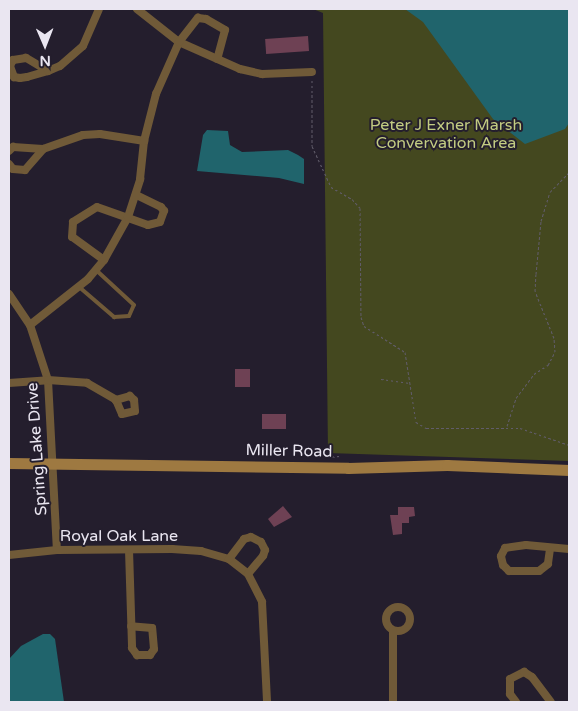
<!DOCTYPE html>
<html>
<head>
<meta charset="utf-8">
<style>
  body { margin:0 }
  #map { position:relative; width:578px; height:711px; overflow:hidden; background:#241e2d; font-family:"Varela Round",sans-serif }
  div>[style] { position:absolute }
  .green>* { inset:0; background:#44481f }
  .water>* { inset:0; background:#20646c }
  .building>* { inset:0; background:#6e4154; transform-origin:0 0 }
  .path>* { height:1px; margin-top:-0.5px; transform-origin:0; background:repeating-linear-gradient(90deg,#615c6a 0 2.5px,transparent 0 5px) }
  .lane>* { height:4px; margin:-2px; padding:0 2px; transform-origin:2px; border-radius:2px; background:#705a38 }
  .street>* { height:8px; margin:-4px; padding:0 4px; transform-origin:4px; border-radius:4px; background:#705a38 }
  .street>.ring { margin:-4px; padding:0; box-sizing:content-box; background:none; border:8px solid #705a38; border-radius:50% }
  .secondary>* { height:11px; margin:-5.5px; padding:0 5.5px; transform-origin:5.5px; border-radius:5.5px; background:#9e7941 }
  span { translate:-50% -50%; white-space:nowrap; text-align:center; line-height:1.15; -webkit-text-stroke:4px #241e2d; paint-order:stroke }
  .park-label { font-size:16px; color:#c3cc82 }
  .street-label { font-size:16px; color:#eae6f1 }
  .frame { position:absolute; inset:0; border:10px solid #eae6f1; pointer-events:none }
  .north { position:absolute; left:20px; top:20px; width:50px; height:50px; -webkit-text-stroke:4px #241e2d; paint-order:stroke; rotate:179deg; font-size:14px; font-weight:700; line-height:20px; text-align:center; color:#eae6f1 }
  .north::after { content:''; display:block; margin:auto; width:18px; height:22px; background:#eae6f1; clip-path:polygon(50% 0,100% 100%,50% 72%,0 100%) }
</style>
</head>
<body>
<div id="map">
  <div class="green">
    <div style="clip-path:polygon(313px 9px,569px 9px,569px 461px,328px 453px,323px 13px)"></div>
  </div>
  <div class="water">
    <div style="clip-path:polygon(405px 9px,569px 9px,569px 123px,565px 129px,525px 144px,493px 119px,423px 22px)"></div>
    <div style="clip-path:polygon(207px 130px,228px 131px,230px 145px,242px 152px,288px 150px,298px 155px,304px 159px,304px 184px,279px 178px,197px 171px,203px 135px)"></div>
    <div style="clip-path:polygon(43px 634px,50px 634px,55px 639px,64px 702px,9px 702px,9px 659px,21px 646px)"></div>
  </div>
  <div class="building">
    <div style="left:308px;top:36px;width:15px;height:43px;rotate:86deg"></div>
    <div style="left:235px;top:369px;width:15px;height:18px"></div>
    <div style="left:262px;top:414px;width:24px;height:15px"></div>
    <div style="clip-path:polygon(283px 506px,292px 517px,274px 527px,268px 519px)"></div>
    <div style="clip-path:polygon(398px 507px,414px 507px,415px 516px,409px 517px,409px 523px,402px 523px,402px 534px,393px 535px,390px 515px,398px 515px)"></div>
  </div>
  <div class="path">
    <div style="left:312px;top:80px;width:66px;rotate:90deg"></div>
    <div style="left:312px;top:146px;width:45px;rotate:65.1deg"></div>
    <div style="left:331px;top:187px;width:24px;rotate:30deg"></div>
    <div style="left:352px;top:199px;width:12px;rotate:48deg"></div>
    <div style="left:360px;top:208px;width:109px;rotate:89.5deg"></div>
    <div style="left:361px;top:317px;width:9px;rotate:72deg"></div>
    <div style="left:364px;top:326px;width:49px;rotate:32.4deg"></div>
    <div style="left:405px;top:352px;width:71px;rotate:81.1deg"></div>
    <div style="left:416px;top:422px;width:12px;rotate:31deg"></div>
    <div style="left:426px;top:428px;width:94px"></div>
    <div style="left:520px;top:428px;width:52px;rotate:19.1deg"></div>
    <div style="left:381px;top:379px;width:29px;rotate:8deg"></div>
    <div style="left:507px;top:426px;width:29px;rotate:-72deg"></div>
    <div style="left:516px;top:398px;width:30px;rotate:-53deg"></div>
    <div style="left:534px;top:374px;width:17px;rotate:-33deg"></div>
    <div style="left:548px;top:365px;width:15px;rotate:-62deg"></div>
    <div style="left:555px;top:352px;width:14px;rotate:-94deg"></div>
    <div style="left:554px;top:338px;width:51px;rotate:-112deg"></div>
    <div style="left:535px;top:291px;width:17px;rotate:-87deg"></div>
    <div style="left:536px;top:274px;width:53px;rotate:-84.6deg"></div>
    <div style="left:541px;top:221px;width:30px;rotate:-73deg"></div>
    <div style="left:550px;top:192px;width:28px;rotate:-46deg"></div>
    <div style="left:327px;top:457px;width:13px;rotate:-4deg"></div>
  </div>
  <div class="lane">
    <div style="left:78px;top:286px;width:48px;rotate:40.7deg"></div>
    <div style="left:114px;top:317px;width:15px;rotate:-4deg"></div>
    <div style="left:129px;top:316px;width:12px;rotate:-66deg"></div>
    <div style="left:134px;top:305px;width:52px;rotate:-137.4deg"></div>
  </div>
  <div class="street">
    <div style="left:137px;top:9px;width:53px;rotate:38.2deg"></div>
    <div style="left:179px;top:42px;width:67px;rotate:23.9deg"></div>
    <div style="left:240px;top:69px;width:23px;rotate:13deg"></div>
    <div style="left:262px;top:74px;width:50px;rotate:-2.3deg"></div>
    <div style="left:48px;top:71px;width:26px;rotate:-149deg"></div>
    <div style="left:26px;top:58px;width:13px;rotate:171deg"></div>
    <div style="left:13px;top:60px;width:7px;rotate:117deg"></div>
    <div style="left:10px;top:66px;width:12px;rotate:70deg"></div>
    <div style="left:14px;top:77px;width:6px;rotate:9deg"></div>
    <div style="left:20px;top:78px;width:7px;rotate:-8deg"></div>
    <div style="left:27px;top:77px;width:22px;rotate:-16deg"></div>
    <div style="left:48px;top:71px;width:13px;rotate:-23deg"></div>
    <div style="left:60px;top:66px;width:30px;rotate:-41deg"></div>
    <div style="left:83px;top:46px;width:40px;rotate:-66.6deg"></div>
    <div style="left:9px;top:151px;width:6px;rotate:-45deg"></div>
    <div style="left:13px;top:147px;width:30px;rotate:4deg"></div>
    <div style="left:43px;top:149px;width:42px;rotate:-19.3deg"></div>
    <div style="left:83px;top:135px;width:17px;rotate:-3deg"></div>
    <div style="left:100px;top:134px;width:45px;rotate:9deg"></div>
    <div style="left:9px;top:164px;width:6px;rotate:51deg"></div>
    <div style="left:13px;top:169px;width:12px;rotate:5deg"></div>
    <div style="left:25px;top:170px;width:28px;rotate:-49deg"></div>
    <div style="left:104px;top:260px;width:39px;rotate:-144deg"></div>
    <div style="left:72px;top:237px;width:15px;rotate:-86deg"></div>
    <div style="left:73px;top:222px;width:28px;rotate:-32deg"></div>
    <div style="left:97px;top:207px;width:54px;rotate:19.4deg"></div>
    <div style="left:148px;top:225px;width:12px;rotate:-14deg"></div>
    <div style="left:160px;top:222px;width:12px;rotate:-70deg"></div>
    <div style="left:164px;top:211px;width:5px;rotate:-127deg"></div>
    <div style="left:161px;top:207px;width:28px;rotate:-154deg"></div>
    <div style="left:9px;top:294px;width:37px;rotate:56deg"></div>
    <div style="left:30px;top:325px;width:58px;rotate:71.9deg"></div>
    <div style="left:48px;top:380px;width:170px;rotate:87deg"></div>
    <div style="left:30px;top:325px;width:74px;rotate:-38.4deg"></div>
    <div style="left:88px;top:279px;width:25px;rotate:-50deg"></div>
    <div style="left:104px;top:260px;width:49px;rotate:-60.8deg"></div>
    <div style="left:128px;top:217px;width:40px;rotate:-72deg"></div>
    <div style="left:140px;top:179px;width:38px;rotate:-84deg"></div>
    <div style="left:144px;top:141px;width:49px;rotate:-75.7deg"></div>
    <div style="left:156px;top:94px;width:57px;rotate:-66.1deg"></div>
    <div style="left:179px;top:42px;width:31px;rotate:-52deg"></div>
    <div style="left:198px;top:18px;width:8px;rotate:7deg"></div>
    <div style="left:206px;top:19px;width:22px;rotate:30deg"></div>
    <div style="left:225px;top:30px;width:30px;rotate:105deg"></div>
    <div style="left:9px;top:383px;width:39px;rotate:-4deg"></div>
    <div style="left:48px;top:380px;width:39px;rotate:4deg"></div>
    <div style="left:87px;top:383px;width:34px;rotate:30deg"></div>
    <div style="left:116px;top:400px;width:15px;rotate:67deg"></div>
    <div style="left:122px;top:414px;width:13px;rotate:-13deg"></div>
    <div style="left:135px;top:411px;width:11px;rotate:-95deg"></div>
    <div style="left:134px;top:400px;width:6px;rotate:-135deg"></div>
    <div style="left:130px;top:396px;width:15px;rotate:164deg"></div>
    <div style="left:550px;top:549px;width:15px;rotate:98deg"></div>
    <div style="left:548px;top:564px;width:11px;rotate:142deg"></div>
    <div style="left:539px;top:571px;width:30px;rotate:180deg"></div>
    <div style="left:509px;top:571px;width:8px;rotate:-135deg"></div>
    <div style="left:503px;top:565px;width:9px;rotate:-103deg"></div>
    <div style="left:501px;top:556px;width:9px;rotate:-63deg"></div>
    <div style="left:505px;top:548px;width:21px;rotate:-8deg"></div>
    <div style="left:526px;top:545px;width:43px;rotate:5.3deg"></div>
    <div style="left:129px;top:550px;width:98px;rotate:88.2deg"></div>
    <div style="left:132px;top:648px;width:9px;rotate:54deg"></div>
    <div style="left:137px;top:655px;width:13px"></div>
    <div style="left:150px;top:655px;width:7px;rotate:-56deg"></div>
    <div style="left:154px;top:649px;width:21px;rotate:-95deg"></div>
    <div style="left:152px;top:628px;width:21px;rotate:-175deg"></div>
    <div style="left:9px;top:555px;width:48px;rotate:-5.9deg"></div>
    <div style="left:57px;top:550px;width:115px;rotate:-0.5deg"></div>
    <div style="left:172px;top:549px;width:29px;rotate:4deg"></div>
    <div style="left:201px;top:551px;width:29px;rotate:16deg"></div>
    <div style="left:229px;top:559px;width:24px;rotate:38deg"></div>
    <div style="left:248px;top:574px;width:31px;rotate:63deg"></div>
    <div style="left:262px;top:602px;width:100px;rotate:87.1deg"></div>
    <div style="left:229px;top:559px;width:25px;rotate:-53deg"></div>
    <div style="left:244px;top:539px;width:7px;rotate:-16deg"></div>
    <div style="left:251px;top:537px;width:11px;rotate:27deg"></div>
    <div style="left:261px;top:542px;width:9px;rotate:63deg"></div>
    <div style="left:265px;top:550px;width:6px;rotate:108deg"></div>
    <div style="left:263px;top:556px;width:23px;rotate:130deg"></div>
    <div class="ring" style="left:386px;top:607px;width:16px;height:16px"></div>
    <div style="left:393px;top:631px;width:71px;rotate:90deg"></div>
    <div style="left:516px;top:702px;width:10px;rotate:-127deg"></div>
    <div style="left:510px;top:694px;width:15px;rotate:-90deg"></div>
    <div style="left:510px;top:679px;width:16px;rotate:-27deg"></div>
    <div style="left:524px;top:672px;width:9px;rotate:32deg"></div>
    <div style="left:532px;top:677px;width:31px;rotate:53deg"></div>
  </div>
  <div class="secondary">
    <div style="left:9px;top:463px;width:339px;rotate:0.8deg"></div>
    <div style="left:348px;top:468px;width:99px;rotate:-1.7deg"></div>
    <div style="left:447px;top:465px;width:122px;rotate:2.3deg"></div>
  </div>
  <div class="park-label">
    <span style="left:446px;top:134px">Peter J Exner Marsh<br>Convervation Area</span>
  </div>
  <div class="street-label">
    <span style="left:37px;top:449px;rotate:-94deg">Spring Lake Drive</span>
    <span style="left:289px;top:451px;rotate:1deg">Miller Road</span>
    <span style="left:119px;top:536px">Royal Oak Lane</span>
  </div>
  <div class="frame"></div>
  <div class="north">N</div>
</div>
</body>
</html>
